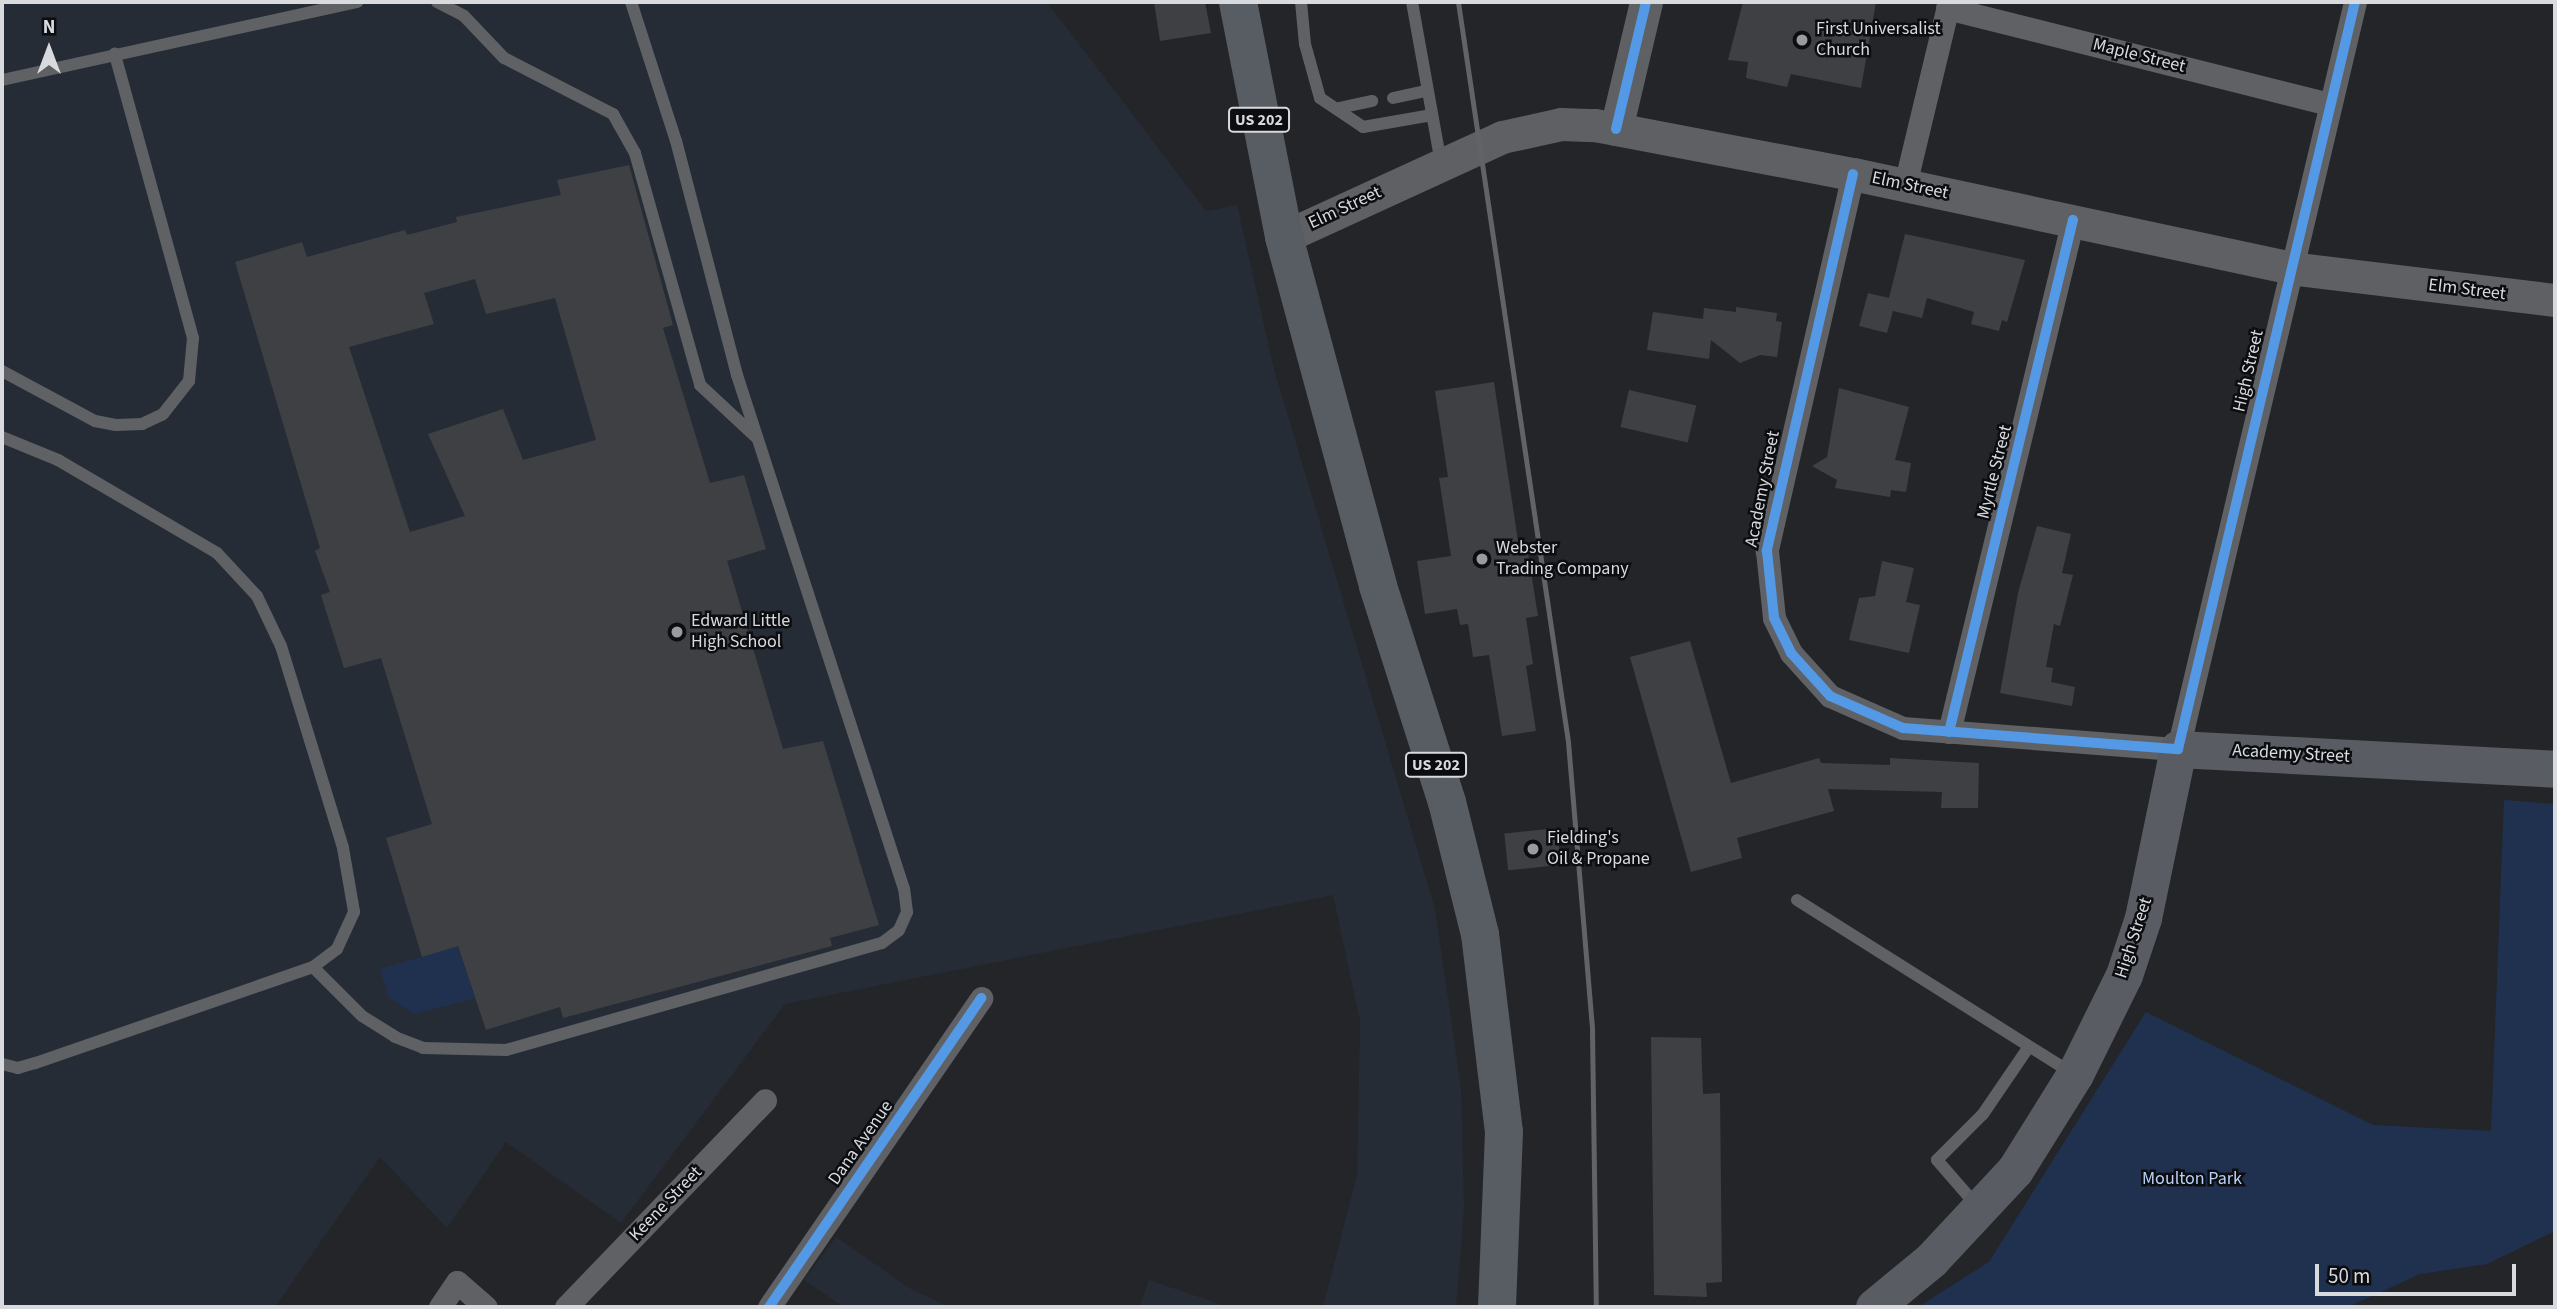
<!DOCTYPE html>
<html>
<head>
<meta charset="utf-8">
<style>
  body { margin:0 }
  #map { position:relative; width:2557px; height:1309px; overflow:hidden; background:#232528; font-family:"Source Sans 3",sans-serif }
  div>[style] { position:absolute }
  .built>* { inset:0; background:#262c36 }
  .green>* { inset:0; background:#203150 }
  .building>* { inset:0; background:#3f4043; transform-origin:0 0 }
  .lane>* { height:12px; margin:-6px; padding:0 6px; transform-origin:6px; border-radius:6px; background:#606164 }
  .street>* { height:23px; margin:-11.5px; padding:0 11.5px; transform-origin:11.5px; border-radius:11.5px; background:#606164 }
  .secondary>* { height:33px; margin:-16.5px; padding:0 16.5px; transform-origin:16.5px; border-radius:16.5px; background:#5e6064 }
  .primary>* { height:37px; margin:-18.5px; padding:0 18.5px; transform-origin:18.5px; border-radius:18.5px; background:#5a5c63 }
  .highway>* { height:38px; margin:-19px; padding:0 19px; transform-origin:19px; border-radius:19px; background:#585c63 }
  .rail>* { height:5px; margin:-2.5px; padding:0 2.5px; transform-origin:2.5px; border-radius:2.5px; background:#636365 }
  .cycleway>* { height:10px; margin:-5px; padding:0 5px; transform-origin:5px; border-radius:5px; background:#5399e6 }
  .dots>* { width:19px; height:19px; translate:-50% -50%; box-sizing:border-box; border:4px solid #0c0d10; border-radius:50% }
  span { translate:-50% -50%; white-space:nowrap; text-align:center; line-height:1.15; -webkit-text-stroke:5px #0c0d10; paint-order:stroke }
  .shield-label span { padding:2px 5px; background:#0c0d10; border:2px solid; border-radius:5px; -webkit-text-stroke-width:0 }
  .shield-label { font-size:16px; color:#d8dade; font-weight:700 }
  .poi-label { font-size:18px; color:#d8dade }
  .left { translate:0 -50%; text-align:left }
  .street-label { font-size:18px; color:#d8dade }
  .park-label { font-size:18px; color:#b9d0f7 }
  .frame { position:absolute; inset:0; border:4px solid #d8dade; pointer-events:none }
  .north { position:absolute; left:14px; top:14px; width:70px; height:70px; -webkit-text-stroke:5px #0c0d10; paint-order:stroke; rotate:0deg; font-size:19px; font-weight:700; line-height:28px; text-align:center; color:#d8dade }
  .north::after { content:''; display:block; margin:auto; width:24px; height:32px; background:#d8dade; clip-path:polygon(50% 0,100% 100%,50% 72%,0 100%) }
  .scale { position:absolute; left:2315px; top:1264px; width:201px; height:32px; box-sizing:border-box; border:4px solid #d8dade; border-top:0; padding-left:9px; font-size:21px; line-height:24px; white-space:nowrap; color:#d8dade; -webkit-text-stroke:5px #0c0d10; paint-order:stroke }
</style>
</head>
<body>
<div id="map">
  <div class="built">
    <div style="clip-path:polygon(2px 2px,1047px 2px,1206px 211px,1237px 205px,1274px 369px,1435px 909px,1461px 1088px,1464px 1209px,1456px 1307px,1323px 1307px,1357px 1175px,1360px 1021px,1333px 895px,785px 1004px,621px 1223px,506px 1142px,447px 1228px,380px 1157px,275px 1307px,2px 1307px)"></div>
    <div style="clip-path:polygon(836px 1237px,911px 1289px,949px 1307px,844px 1307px,804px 1280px)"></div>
    <div style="clip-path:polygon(1149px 1280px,1229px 1307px,1139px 1307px)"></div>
  </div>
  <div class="green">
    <div style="clip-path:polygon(2504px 800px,2555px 804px,2555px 1231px,2487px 1264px,2420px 1274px,2348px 1307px,1918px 1307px,1989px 1262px,2146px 1012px,2373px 1125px,2491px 1131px)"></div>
    <div style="clip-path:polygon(458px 946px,475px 998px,415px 1014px,389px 998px,380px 969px)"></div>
  </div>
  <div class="building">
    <div style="clip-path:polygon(1154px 2px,1205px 2px,1211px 33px,1160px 41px)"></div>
    <div style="clip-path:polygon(1743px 2px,1876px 2px,1861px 88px,1791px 74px,1787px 87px,1746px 78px,1748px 62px,1728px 60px)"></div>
    <div style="clip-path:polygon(evenodd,629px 165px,673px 325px,663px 328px,710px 483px,744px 475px,766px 549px,727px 561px,783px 749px,823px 741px,879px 925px,830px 938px,832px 946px,563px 1018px,560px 1007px,486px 1030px,458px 946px,422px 957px,386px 838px,432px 824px,381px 658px,344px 668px,321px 595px,330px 592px,315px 551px,320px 548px,235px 262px,302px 242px,307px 257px,405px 230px,407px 235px,457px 222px,456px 217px,561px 195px,557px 180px,629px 165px,475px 279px,486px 314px,555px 298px,596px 440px,523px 460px,503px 409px,428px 434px,465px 516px,410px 532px,349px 347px,434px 324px,424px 293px,475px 279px)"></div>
    <div style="clip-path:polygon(1905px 234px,2025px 260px,2007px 322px,2002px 320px,1999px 331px,1971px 324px,1974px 312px,1927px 298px,1922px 318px,1893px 311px,1887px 333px,1859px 326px,1868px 293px,1889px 298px)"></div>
    <div style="clip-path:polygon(1736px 307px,1777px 313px,1776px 321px,1782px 322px,1777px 357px,1760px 355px,1740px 363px,1711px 340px,1709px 359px,1647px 350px,1653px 312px,1703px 319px,1704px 308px,1736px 312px)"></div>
    <div style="clip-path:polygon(1494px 382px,1520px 554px,1528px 553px,1538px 616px,1526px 618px,1533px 664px,1526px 666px,1536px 731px,1502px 736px,1489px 655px,1473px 657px,1468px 624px,1460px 625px,1457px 609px,1425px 614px,1417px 561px,1451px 556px,1439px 478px,1448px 477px,1435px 391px)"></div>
    <div style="clip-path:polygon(1839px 388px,1909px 407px,1895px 460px,1911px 463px,1906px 492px,1891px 490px,1890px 497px,1835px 488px,1837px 480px,1812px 466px,1827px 457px)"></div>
    <div style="left:1629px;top:390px;width:69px;height:38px;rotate:13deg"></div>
    <div style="clip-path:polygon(2037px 526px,2071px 534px,2062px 573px,2073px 575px,2060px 626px,2054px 624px,2046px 667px,2053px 668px,2051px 682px,2075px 687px,2072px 706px,2000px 693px,2018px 593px)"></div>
    <div style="clip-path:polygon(1882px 561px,1914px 568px,1906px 602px,1920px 605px,1909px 653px,1849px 640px,1859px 598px,1875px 596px)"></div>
    <div style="clip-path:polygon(1690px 641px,1731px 783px,1819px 758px,1821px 763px,1890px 765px,1890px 758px,1979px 763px,1978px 808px,1941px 808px,1942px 792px,1828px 789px,1834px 811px,1737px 838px,1742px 858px,1691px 872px,1630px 657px)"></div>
    <div style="left:1557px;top:828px;width:37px;height:53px;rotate:84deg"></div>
    <div style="clip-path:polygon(1651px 1037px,1701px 1038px,1703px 1094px,1720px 1093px,1722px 1282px,1706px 1283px,1707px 1297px,1654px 1295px)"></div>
  </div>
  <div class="lane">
    <div style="left:437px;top:2px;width:30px;rotate:27deg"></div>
    <div style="left:464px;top:16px;width:58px;rotate:46.4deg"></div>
    <div style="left:504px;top:58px;width:123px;rotate:27.2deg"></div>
    <div style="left:613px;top:114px;width:45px;rotate:60.6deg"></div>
    <div style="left:635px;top:153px;width:241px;rotate:74.3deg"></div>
    <div style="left:700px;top:385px;width:76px;rotate:42.9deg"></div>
    <div style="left:1301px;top:2px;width:42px;rotate:84.6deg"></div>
    <div style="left:1305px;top:44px;width:56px;rotate:74.5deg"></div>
    <div style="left:1320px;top:98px;width:52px;rotate:34deg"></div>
    <div style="left:1363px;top:127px;width:70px;rotate:-9.9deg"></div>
    <div style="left:1412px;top:2px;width:164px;rotate:79.8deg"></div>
    <div style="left:2px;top:80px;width:364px;rotate:-12.4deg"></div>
    <div style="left:1393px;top:98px;width:35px;rotate:-12deg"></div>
    <div style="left:1339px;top:108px;width:34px;rotate:-12deg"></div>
    <div style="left:2px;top:371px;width:106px;rotate:28.3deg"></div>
    <div style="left:95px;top:421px;width:21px;rotate:11deg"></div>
    <div style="left:116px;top:425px;width:26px;rotate:-2deg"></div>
    <div style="left:142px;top:424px;width:23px;rotate:-25deg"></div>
    <div style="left:163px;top:414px;width:42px;rotate:-51.8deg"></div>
    <div style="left:189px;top:381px;width:43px;rotate:-84.7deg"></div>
    <div style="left:193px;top:338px;width:295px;rotate:-105.4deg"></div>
    <div style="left:2px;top:437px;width:61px;rotate:22.3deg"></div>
    <div style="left:58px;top:460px;width:184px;rotate:30.3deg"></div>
    <div style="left:217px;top:553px;width:59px;rotate:47.1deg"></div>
    <div style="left:257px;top:596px;width:55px;rotate:64.4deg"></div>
    <div style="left:281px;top:646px;width:211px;rotate:72.9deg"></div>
    <div style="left:343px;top:848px;width:65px;rotate:80.2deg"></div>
    <div style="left:354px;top:912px;width:41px;rotate:114.7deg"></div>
    <div style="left:337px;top:949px;width:30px;rotate:143deg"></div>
    <div style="left:313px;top:967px;width:294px;rotate:160.9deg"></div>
    <div style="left:35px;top:1063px;width:18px;rotate:164deg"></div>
    <div style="left:18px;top:1068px;width:16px;rotate:-166deg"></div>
    <div style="left:1797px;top:900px;width:325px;rotate:32.2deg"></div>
    <div style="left:313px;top:967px;width:69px;rotate:45deg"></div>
    <div style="left:362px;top:1016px;width:39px;rotate:32deg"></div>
    <div style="left:395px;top:1037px;width:30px;rotate:21deg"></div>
    <div style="left:423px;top:1048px;width:83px;rotate:1.4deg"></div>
    <div style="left:506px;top:1050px;width:391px;rotate:-15.9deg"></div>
    <div style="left:882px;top:943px;width:21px;rotate:-37deg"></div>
    <div style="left:899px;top:930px;width:20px;rotate:-66deg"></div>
    <div style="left:907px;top:912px;width:23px;rotate:-97deg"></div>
    <div style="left:904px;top:889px;width:540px;rotate:-108deg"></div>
    <div style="left:737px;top:375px;width:242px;rotate:-104.6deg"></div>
    <div style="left:676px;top:141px;width:146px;rotate:-107.9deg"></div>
    <div style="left:1977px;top:1206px;width:61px;rotate:-131deg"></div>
    <div style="left:1937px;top:1160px;width:65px;rotate:-45deg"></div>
    <div style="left:1983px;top:1114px;width:80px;rotate:-55.7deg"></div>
  </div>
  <div class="street">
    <div style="left:1947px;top:8px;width:395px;rotate:14.1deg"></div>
    <div style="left:1853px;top:174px;width:387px;rotate:102.9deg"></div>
    <div style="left:1767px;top:551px;width:67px;rotate:84deg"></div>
    <div style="left:1774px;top:618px;width:39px;rotate:64deg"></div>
    <div style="left:1791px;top:653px;width:58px;rotate:47.8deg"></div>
    <div style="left:1830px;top:696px;width:80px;rotate:23.7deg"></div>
    <div style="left:1903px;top:728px;width:276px;rotate:4.4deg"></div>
    <div style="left:2178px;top:749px;width:768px;rotate:-76.67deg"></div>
    <div style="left:1905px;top:185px;width:188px;rotate:-76.5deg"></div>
    <div style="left:1949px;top:732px;width:527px;rotate:-76.39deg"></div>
    <div style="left:440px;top:1307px;width:30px;rotate:-56deg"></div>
    <div style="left:457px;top:1282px;width:38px;rotate:41deg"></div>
    <div style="left:566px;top:1307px;width:287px;rotate:-46.1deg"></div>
    <div style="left:769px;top:1307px;width:375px;rotate:-55.5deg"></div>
  </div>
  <div class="secondary">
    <div style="left:1616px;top:129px;width:130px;rotate:-76.7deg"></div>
    <div style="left:1284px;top:237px;width:240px;rotate:-24.6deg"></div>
    <div style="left:1502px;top:137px;width:60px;rotate:-12.4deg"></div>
    <div style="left:1561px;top:124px;width:34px;rotate:2deg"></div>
    <div style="left:1595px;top:125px;width:263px;rotate:10.8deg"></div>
    <div style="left:1853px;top:174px;width:447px;rotate:12.1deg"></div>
    <div style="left:2290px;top:268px;width:267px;rotate:6.9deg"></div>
  </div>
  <div class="primary">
    <div style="left:1874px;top:1307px;width:74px;rotate:-39.5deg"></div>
    <div style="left:1931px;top:1260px;width:123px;rotate:-47deg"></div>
    <div style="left:2015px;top:1170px;width:113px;rotate:-58deg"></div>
    <div style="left:2075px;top:1074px;width:110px;rotate:-63.7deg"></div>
    <div style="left:2124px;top:975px;width:60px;rotate:-71.6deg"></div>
    <div style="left:2143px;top:918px;width:173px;rotate:-78.3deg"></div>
    <div style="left:2178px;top:749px;width:378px;rotate:3deg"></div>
  </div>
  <div class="highway">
    <div style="left:1238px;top:2px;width:239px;rotate:78.9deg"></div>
    <div style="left:1284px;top:237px;width:361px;rotate:74.9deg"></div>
    <div style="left:1378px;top:586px;width:227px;rotate:72.3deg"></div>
    <div style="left:1447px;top:802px;width:136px;rotate:76deg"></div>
    <div style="left:1480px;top:934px;width:199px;rotate:83.1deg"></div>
    <div style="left:1504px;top:1132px;width:175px;rotate:92.3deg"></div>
  </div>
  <div class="rail">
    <div style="left:1458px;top:2px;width:748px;rotate:81.54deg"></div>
    <div style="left:1568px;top:742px;width:289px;rotate:85.2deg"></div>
    <div style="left:1592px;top:1030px;width:277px;rotate:89.2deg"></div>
  </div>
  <div class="cycleway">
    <div style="left:1616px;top:129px;width:130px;rotate:-76.7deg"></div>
    <div style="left:1853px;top:174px;width:387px;rotate:102.9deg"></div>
    <div style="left:1767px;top:551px;width:67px;rotate:84deg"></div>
    <div style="left:1774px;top:618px;width:39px;rotate:64deg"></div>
    <div style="left:1791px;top:653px;width:58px;rotate:47.8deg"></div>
    <div style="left:1830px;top:696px;width:80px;rotate:23.7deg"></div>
    <div style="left:1903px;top:728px;width:276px;rotate:4.4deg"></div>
    <div style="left:2178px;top:749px;width:768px;rotate:-76.67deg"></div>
    <div style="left:1949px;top:732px;width:527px;rotate:-76.39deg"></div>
    <div style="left:769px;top:1307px;width:375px;rotate:-55.5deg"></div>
  </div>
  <div class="dots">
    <div style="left:1802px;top:40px;background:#999b9e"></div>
    <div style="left:1482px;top:559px;background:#999b9e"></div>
    <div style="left:677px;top:632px;background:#999b9e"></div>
    <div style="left:1533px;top:849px;background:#999b9e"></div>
  </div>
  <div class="shield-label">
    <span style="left:1259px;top:120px">US 202</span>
    <span style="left:1436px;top:765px">US 202</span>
  </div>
  <div class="poi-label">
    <span class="left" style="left:1816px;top:40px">First Universalist<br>Church</span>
    <span class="left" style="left:1496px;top:559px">Webster<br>Trading Company</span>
    <span class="left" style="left:691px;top:632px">Edward Little<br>High School</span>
    <span class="left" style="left:1547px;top:849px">Fielding's<br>Oil &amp; Propane</span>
  </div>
  <div class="street-label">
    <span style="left:2139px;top:56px;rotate:14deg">Maple Street</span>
    <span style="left:1910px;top:186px;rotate:12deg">Elm Street</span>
    <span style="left:1345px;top:208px;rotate:-25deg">Elm Street</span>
    <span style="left:2467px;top:290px;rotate:7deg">Elm Street</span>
    <span style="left:2249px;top:371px;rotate:-77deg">High Street</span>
    <span style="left:1995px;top:472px;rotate:-76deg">Myrtle Street</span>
    <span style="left:1763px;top:489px;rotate:-79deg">Academy Street</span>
    <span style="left:2291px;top:754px;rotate:3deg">Academy Street</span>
    <span style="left:2134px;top:938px;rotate:-72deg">High Street</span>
    <span style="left:861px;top:1143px;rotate:-55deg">Dana Avenue</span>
    <span style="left:666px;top:1204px;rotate:-46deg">Keene Street</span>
  </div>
  <div class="park-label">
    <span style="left:2192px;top:1179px">Moulton Park</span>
  </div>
  <div class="frame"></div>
  <div class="north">N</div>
  <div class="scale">50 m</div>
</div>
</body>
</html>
